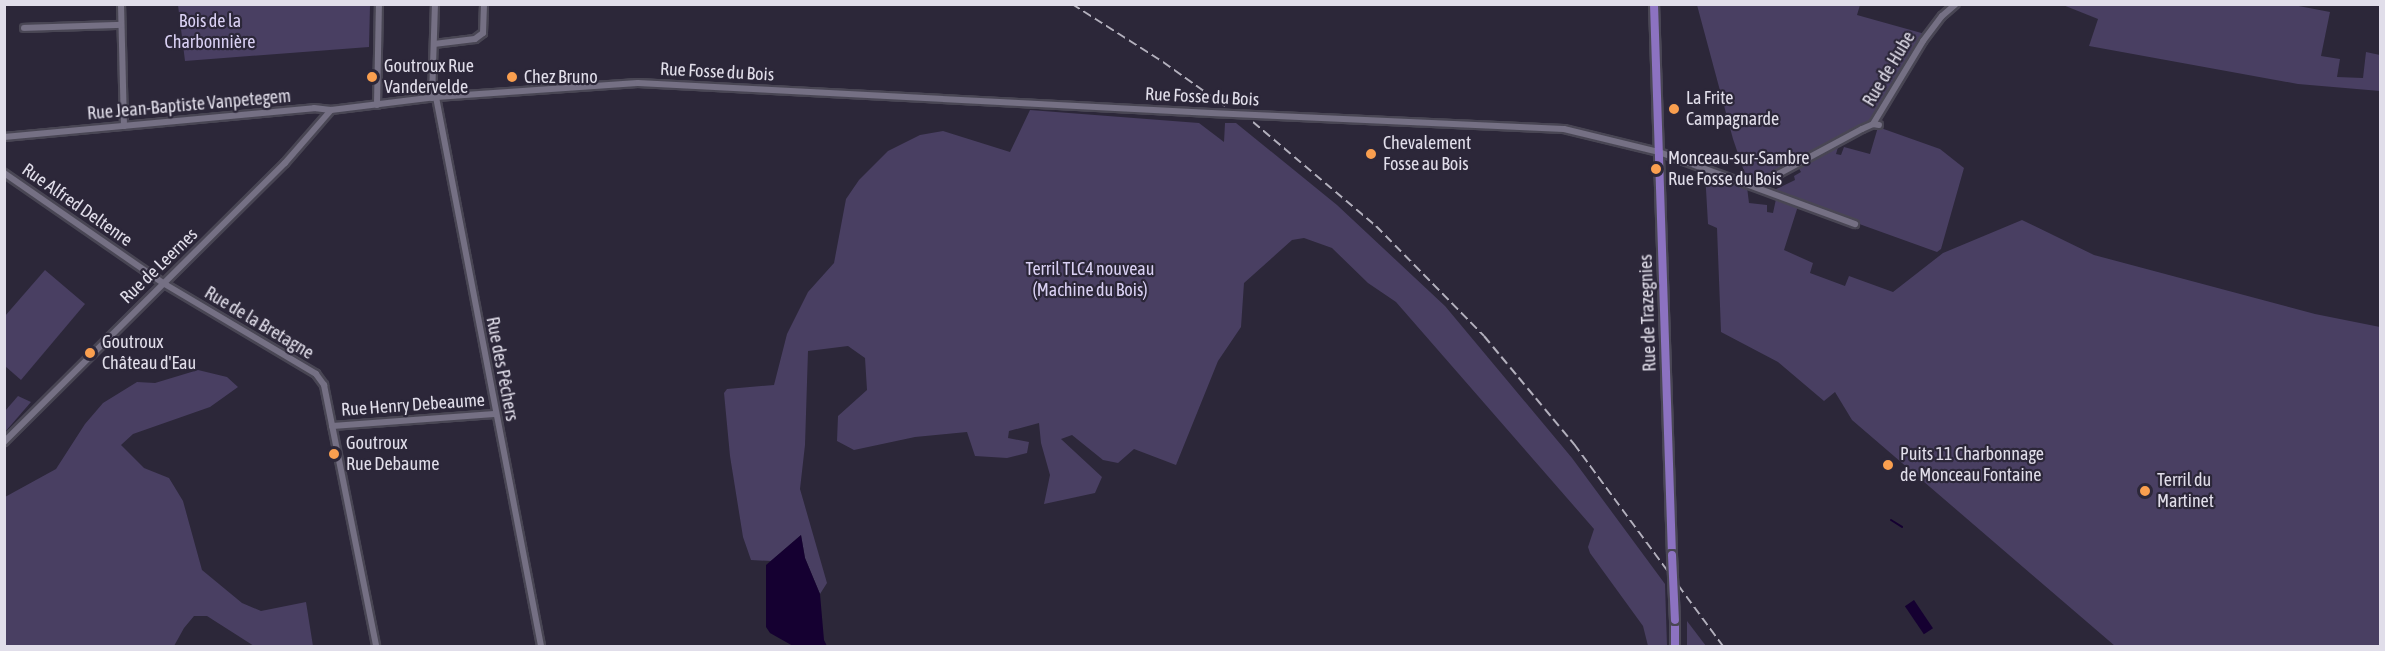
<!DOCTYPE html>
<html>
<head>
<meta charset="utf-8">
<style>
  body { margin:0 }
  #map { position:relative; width:2385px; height:651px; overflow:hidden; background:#2c2739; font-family:"Asap Condensed",sans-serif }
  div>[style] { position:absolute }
  .green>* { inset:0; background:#493f62 }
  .water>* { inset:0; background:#150031; transform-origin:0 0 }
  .stream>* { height:2px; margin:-1px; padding:0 1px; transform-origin:1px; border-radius:1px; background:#150031 }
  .roads { filter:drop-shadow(2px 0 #494654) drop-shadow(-2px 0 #494654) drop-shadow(0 2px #494654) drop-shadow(0 -2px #494654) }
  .minor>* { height:6px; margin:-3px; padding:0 3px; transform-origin:3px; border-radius:3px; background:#757084 }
  .major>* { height:8px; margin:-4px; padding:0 4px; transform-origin:4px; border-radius:4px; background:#8c72c1 }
  .rail>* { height:2px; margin-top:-1px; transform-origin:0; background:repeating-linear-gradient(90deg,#b3b0bd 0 9px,transparent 0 13.5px) }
  .bridges { filter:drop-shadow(2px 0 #494654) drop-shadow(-2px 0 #494654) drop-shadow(0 2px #494654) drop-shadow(0 -2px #494654) }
  .major-bridge>* { height:8px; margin:-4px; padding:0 4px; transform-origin:4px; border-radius:4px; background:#8c72c1 }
  .dots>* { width:16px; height:16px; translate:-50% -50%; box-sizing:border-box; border:3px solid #2c2739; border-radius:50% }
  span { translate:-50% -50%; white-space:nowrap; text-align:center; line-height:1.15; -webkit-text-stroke:4.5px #2c2739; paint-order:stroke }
  .park-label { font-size:18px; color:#dad1f4 }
  .poi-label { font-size:18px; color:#e1deea }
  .left { translate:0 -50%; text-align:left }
  .street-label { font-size:18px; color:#e1deea }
  .frame { position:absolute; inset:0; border:6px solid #e1deea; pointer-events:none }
</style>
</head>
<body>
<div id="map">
  <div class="green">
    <div style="clip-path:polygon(2288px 4px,2330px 12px,2321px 56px,2340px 59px,2337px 77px,2363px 78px,2366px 52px,2380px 55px,2380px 91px,2298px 84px,2089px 46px,2098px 19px,2063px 5px)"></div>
    <div style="clip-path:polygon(178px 5px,370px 5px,369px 47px,185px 61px)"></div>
    <div style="clip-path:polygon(1697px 5px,1860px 5px,1857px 15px,1925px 34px,1872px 121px,1759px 181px,1754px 181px,1747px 180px,1733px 139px)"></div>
    <div style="clip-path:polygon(1030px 110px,1199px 123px,1224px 142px,1225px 123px,1236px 123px,1337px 205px,1445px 306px,1572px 458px,1665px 584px,1667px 646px,1648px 646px,1643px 626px,1590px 553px,1588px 547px,1594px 529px,1396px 302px,1368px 283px,1332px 248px,1304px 238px,1292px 240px,1244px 283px,1241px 327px,1218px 361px,1176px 465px,1134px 449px,1118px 463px,1103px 460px,1072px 435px,1061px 439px,1102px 477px,1095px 493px,1044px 504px,1050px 475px,1041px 443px,1039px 423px,1009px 431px,1008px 438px,1029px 442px,1027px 453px,1007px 458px,975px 456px,967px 432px,915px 437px,854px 450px,837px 441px,838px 416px,867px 390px,865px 358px,848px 346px,808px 351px,805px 445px,800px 489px,827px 583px,820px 594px,805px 558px,801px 535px,771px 561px,751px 560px,743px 537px,730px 456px,724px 393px,727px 389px,774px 385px,787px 334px,808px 292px,834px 263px,846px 199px,859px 180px,888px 151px,920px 135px,943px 131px,1010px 152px)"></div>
    <div style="clip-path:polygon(1878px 127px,1940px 149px,1964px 168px,1941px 249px,1937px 252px,1770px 192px,1795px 180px,1794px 176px,1801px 172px,1798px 167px,1839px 144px,1836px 154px,1841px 155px,1844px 147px,1870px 154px)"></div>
    <div style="clip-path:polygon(1705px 172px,1747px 187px,1749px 203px,1767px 205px,1767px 212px,1773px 213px,1776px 199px,1798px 206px,1784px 250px,1813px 263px,1810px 273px,1845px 286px,1849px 276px,1893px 292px,1943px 253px,2022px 220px,2094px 255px,2315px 314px,2380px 327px,2380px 646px,2115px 646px,1852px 420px,1835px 392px,1824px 401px,1778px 362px,1721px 332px,1717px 228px,1708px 224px)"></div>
    <div style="clip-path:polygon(45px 270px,85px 304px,21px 380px,5px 366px,5px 316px)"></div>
    <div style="clip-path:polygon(198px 370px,227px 377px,238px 387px,210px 407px,133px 434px,121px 445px,144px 468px,169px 478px,183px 501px,202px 570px,242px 603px,261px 611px,306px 602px,313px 646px,254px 646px,207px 616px,194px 616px,184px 628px,174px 646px,5px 646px,5px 497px,56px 469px,85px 424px,103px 403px,137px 382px,155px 383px)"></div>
    <div style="clip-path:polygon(18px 396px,31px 402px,5px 432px,5px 411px)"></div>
    <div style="clip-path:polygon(1687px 621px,1706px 646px,1687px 646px)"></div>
  </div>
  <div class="water">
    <div style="clip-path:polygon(801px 535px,805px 558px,820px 594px,824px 640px,827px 646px,793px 646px,770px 633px,766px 627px,766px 565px)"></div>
    <div style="left:1914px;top:600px;width:34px;height:11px;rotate:56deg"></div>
  </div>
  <div class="stream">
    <div style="left:1891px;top:520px;width:13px;rotate:32deg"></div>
  </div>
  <div class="roads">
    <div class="minor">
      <div style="left:121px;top:4px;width:122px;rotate:88.6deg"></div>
      <div style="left:24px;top:28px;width:97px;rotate:-1.8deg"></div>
      <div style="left:434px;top:44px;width:41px;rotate:-7deg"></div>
      <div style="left:475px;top:39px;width:10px;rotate:-37deg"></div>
      <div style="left:483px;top:33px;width:29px;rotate:-88deg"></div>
      <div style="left:436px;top:97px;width:559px;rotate:79.17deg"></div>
      <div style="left:432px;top:98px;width:94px;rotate:-88.2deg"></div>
      <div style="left:377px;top:105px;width:101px;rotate:-88.9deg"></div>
      <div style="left:1873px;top:124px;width:97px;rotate:-58.9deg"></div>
      <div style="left:1923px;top:41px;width:31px;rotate:-53deg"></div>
      <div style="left:1942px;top:16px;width:18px;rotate:-41deg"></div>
      <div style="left:4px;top:137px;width:311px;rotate:-5.3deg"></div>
      <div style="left:314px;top:108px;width:17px;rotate:7deg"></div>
      <div style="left:331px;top:110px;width:106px;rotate:-7.1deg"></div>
      <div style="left:436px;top:97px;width:202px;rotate:-4deg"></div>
      <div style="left:638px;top:83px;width:574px;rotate:3deg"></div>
      <div style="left:1211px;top:113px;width:353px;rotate:2.6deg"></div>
      <div style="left:1564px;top:129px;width:98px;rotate:13.6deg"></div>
      <div style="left:1659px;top:152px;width:209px;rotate:20.2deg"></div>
      <div style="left:4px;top:173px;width:193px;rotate:34.7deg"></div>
      <div style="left:163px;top:283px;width:178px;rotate:30.7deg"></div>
      <div style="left:316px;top:374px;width:14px;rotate:54deg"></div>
      <div style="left:324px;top:385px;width:266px;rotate:78.7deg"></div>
      <div style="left:1756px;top:186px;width:120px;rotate:-28.3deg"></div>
      <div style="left:1862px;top:129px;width:12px;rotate:-24deg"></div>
      <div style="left:1873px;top:124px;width:6px;rotate:9deg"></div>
      <div style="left:332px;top:426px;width:163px;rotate:-4.2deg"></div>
      <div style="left:4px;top:442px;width:396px;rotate:-44.8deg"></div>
      <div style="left:285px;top:163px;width:70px;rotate:-49deg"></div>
    </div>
    <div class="major">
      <div style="left:1654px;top:4px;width:551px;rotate:88.13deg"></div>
      <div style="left:1675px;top:620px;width:26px;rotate:90deg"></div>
    </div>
  </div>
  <div class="rail">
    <div style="left:1072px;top:4px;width:108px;rotate:32.5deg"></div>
    <div style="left:1163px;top:62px;width:76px;rotate:35.4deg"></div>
    <div style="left:1253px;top:122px;width:161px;rotate:40.2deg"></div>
    <div style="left:1376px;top:226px;width:154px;rotate:45.5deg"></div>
    <div style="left:1484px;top:336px;width:141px;rotate:50.2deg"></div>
    <div style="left:1574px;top:444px;width:251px;rotate:53.6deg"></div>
  </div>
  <div class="bridges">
    <div class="major-bridge">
      <div style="left:1672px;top:555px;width:65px;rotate:87.4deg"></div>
    </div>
  </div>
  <div class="dots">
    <div style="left:372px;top:77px;background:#fa9f4f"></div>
    <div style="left:512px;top:77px;background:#fa9f4f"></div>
    <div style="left:1674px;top:109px;background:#fa9f4f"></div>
    <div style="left:1371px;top:154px;background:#fa9f4f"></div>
    <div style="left:1656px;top:169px;background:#fa9f4f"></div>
    <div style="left:90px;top:353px;background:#fa9f4f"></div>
    <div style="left:334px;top:454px;background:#fa9f4f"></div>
    <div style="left:1888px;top:465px;background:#fa9f4f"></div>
    <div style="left:2145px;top:491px;background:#fa9f4f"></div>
  </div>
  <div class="park-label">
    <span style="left:210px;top:32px">Bois de la<br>Charbonnière</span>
    <span style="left:1090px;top:280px">Terril TLC4 nouveau<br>(Machine du Bois)</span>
  </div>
  <div class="poi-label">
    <span class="left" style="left:384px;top:77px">Goutroux Rue<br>Vandervelde</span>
    <span class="left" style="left:524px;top:77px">Chez Bruno</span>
    <span class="left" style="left:1686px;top:109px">La Frite<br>Campagnarde</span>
    <span class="left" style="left:1383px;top:154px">Chevalement<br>Fosse au Bois</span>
    <span class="left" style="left:1668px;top:169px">Monceau-sur-Sambre<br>Rue Fosse du Bois</span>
    <span class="left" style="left:102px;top:353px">Goutroux<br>Château d'Eau</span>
    <span class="left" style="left:346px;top:454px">Goutroux<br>Rue Debaume</span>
    <span class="left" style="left:1900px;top:465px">Puits 11 Charbonnage<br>de Monceau Fontaine</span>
    <span class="left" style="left:2157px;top:491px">Terril du<br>Martinet</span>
  </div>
  <div class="street-label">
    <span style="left:1889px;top:69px;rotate:-59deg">Rue de Hube</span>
    <span style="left:717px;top:72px;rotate:3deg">Rue Fosse du Bois</span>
    <span style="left:1202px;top:97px;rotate:3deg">Rue Fosse du Bois</span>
    <span style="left:189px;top:105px;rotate:-5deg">Rue Jean-Baptiste Vanpetegem</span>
    <span style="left:77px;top:205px;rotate:35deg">Rue Alfred Deltenre</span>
    <span style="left:159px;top:266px;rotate:-44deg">Rue de Leernes</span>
    <span style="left:1648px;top:313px;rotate:-92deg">Rue de Trazegnies</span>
    <span style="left:259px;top:323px;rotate:31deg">Rue de la Bretagne</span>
    <span style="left:502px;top:369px;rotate:79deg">Rue des Pêchers</span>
    <span style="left:413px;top:405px;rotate:-4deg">Rue Henry Debeaume</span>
  </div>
  <div class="frame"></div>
</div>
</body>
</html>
